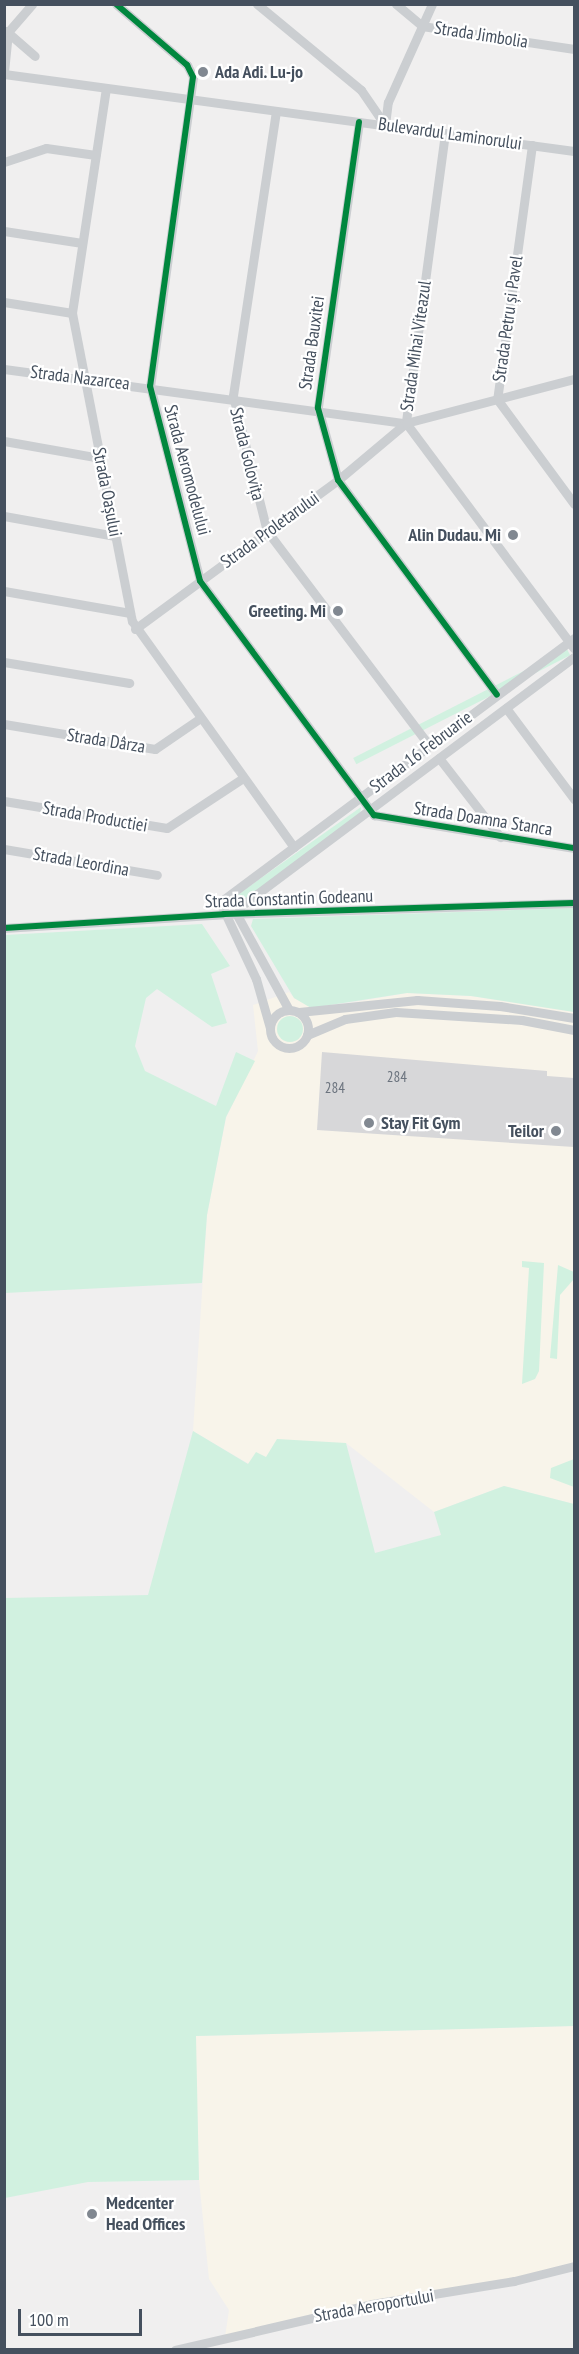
<!DOCTYPE html>
<html>
<head>
<meta charset="utf-8">
<style>
  body { margin:0 }
  #map { position:relative; width:579px; height:2354px; overflow:hidden; background:#f0efef; font-family:"PT Sans Narrow",sans-serif }
  div>[style] { position:absolute }
  .commercial>* { inset:0; background:#f8f4ea }
  .green>* { inset:0; background:#d1f1e0; transform-origin:0 0 }
  .round { border-radius:50% }
  .building>* { inset:0; background:#d7d7d9 }
  .minor>* { height:9px; margin:-4.5px; padding:0 4.5px; transform-origin:4.5px; border-radius:4.5px; background:#cbced1 }
  .minor>.ring { margin:-4.5px; padding:0; box-sizing:content-box; background:none; border:9px solid #cbced1; border-radius:50% }
  .cycleway>* { height:6px; margin:-3px; padding:0 3px; transform-origin:3px; border-radius:3px; background:#00873e }
  .dots>* { width:16px; height:16px; translate:-50% -50%; box-sizing:border-box; border:3px solid #fff; border-radius:50% }
  span { translate:-50% -50%; white-space:nowrap; text-align:center; line-height:1.15; -webkit-text-stroke:4.5px #fff; paint-order:stroke }
  .number-label { font-size:15px; color:#6b737e }
  .number-label span { -webkit-text-stroke-width:0 }
  .street-label { font-size:18px; color:#45505e }
  .poi-label { font-size:18px; color:#45505e; font-weight:700 }
  .left { translate:0 -50%; text-align:left }
  .right { translate:-100% -50%; text-align:right }
  .frame { position:absolute; inset:0; border:6px solid #45505e; pointer-events:none }
  .scale { position:absolute; left:18px; top:2309px; width:124px; height:27px; box-sizing:border-box; border:3px solid #45505e; border-top:0; padding-left:8px; font-size:18px; line-height:21px; white-space:nowrap; color:#45505e; -webkit-text-stroke:4px #fff; paint-order:stroke }
</style>
</head>
<body>
<div id="map">
  <div class="commercial">
    <div style="clip-path:polygon(289px 992px,294px 998px,320px 1008px,407px 993px,471px 996px,574px 1012px,574px 1504px,504px 1486px,434px 1512px,346px 1443px,249px 1464px,193px 1431px,207px 1215px,226px 1118px,258px 1051px,253px 1005px)"></div>
    <div style="clip-path:polygon(574px 2026px,574px 2266px,225px 2337px,229px 2310px,209px 2279px,199px 2180px,195px 2036px)"></div>
  </div>
  <div class="green">
    <div style="left:567px;top:649px;width:7px;height:240px;rotate:63deg"></div>
    <div style="clip-path:polygon(361px 807px,360px 815px,235px 906px,226px 903px)"></div>
    <div style="clip-path:polygon(574px 908px,574px 1012px,471px 996px,407px 993px,311px 1008px,294px 998px,251px 926px,253px 919px)"></div>
    <div style="clip-path:polygon(202px 924px,230px 966px,211px 974px,227px 1023px,212px 1027px,157px 989px,146px 998px,135px 1046px,145px 1071px,216px 1106px,236px 1052px,255px 1061px,226px 1117px,207px 1215px,202px 1283px,5px 1293px,5px 935px)"></div>
    <div class="round" style="left:277px;top:1016px;width:26px;height:26px"></div>
    <div style="clip-path:polygon(522px 1261px,544px 1263px,539px 1371px,535px 1379px,522px 1384px,529px 1268px,522px 1267px)"></div>
    <div style="clip-path:polygon(558px 1265px,574px 1272px,574px 1279px,560px 1295px,557px 1359px,550px 1358px)"></div>
    <div style="clip-path:polygon(193px 1431px,248px 1464px,256px 1452px,266px 1457px,277px 1439px,346px 1443px,375px 1553px,441px 1535px,434px 1512px,504px 1486px,574px 1504px,574px 2026px,196px 2036px,199px 2180px,88px 2182px,5px 2198px,5px 1598px,148px 1595px)"></div>
    <div style="clip-path:polygon(574px 1459px,574px 1487px,550px 1478px,551px 1468px)"></div>
  </div>
  <div class="building">
    <div style="clip-path:polygon(322px 1052px,547px 1071px,547px 1076px,574px 1078px,574px 1147px,317px 1130px)"></div>
  </div>
  <div class="minor">
    <div style="left:116px;top:4px;width:94px;rotate:40.7deg"></div>
    <div style="left:187px;top:65px;width:13px;rotate:63deg"></div>
    <div style="left:193px;top:77px;width:312px;rotate:97.9deg"></div>
    <div style="left:150px;top:386px;width:201px;rotate:75.6deg"></div>
    <div style="left:200px;top:581px;width:292px;rotate:53.4deg"></div>
    <div style="left:374px;top:815px;width:203px;rotate:9.4deg"></div>
    <div style="left:257px;top:4px;width:135px;rotate:39.6deg"></div>
    <div style="left:361px;top:90px;width:42px;rotate:55.6deg"></div>
    <div style="left:396px;top:4px;width:34px;rotate:40deg"></div>
    <div style="left:422px;top:26px;width:154px;rotate:8.6deg"></div>
    <div style="left:6px;top:31px;width:38px;rotate:41deg"></div>
    <div style="left:4px;top:72px;width:40px;rotate:-84.3deg"></div>
    <div style="left:8px;top:32px;width:37px;rotate:-49deg"></div>
    <div style="left:4px;top:74px;width:575px;rotate:7.69deg"></div>
    <div style="left:106px;top:88px;width:228px;rotate:98.6deg"></div>
    <div style="left:72px;top:313px;width:314px;rotate:79deg"></div>
    <div style="left:132px;top:621px;width:278px;rotate:54.4deg"></div>
    <div style="left:276px;top:111px;width:288px;rotate:98.6deg"></div>
    <div style="left:233px;top:396px;width:139px;rotate:75.9deg"></div>
    <div style="left:267px;top:531px;width:268px;rotate:52.9deg"></div>
    <div style="left:359px;top:122px;width:289px;rotate:98.2deg"></div>
    <div style="left:318px;top:408px;width:75px;rotate:74.5deg"></div>
    <div style="left:338px;top:480px;width:267px;rotate:53.5deg"></div>
    <div style="left:385px;top:125px;width:23px;rotate:-83deg"></div>
    <div style="left:388px;top:102px;width:107px;rotate:-65.8deg"></div>
    <div style="left:445px;top:133px;width:293px;rotate:97.7deg"></div>
    <div style="left:406px;top:423px;width:281px;rotate:53.3deg"></div>
    <div style="left:532px;top:145px;width:256px;rotate:97.8deg"></div>
    <div style="left:497px;top:399px;width:130px;rotate:53.7deg"></div>
    <div style="left:4px;top:162px;width:44px;rotate:-18.4deg"></div>
    <div style="left:46px;top:148px;width:50px;rotate:8deg"></div>
    <div style="left:4px;top:231px;width:79px;rotate:8.7deg"></div>
    <div style="left:4px;top:302px;width:69px;rotate:9.2deg"></div>
    <div style="left:4px;top:369px;width:406px;rotate:7.7deg"></div>
    <div style="left:4px;top:441px;width:97px;rotate:10deg"></div>
    <div style="left:4px;top:516px;width:113px;rotate:10.2deg"></div>
    <div style="left:4px;top:591px;width:128px;rotate:9.9deg"></div>
    <div style="left:135px;top:629px;width:252px;rotate:-36.3deg"></div>
    <div style="left:338px;top:480px;width:89px;rotate:-40deg"></div>
    <div style="left:406px;top:423px;width:174px;rotate:-14.7deg"></div>
    <div style="left:4px;top:662px;width:127px;rotate:9.5deg"></div>
    <div style="left:506px;top:708px;width:114px;rotate:53.2deg"></div>
    <div style="left:4px;top:724px;width:153px;rotate:9.4deg"></div>
    <div style="left:155px;top:749px;width:53px;rotate:-34.3deg"></div>
    <div style="left:439px;top:758px;width:100px;rotate:52.3deg"></div>
    <div style="left:4px;top:801px;width:165px;rotate:9.4deg"></div>
    <div style="left:167px;top:828px;width:91px;rotate:-33.3deg"></div>
    <div style="left:4px;top:849px;width:155px;rotate:9.6deg"></div>
    <div style="left:237px;top:915px;width:10px;rotate:-66deg"></div>
    <div style="left:241px;top:906px;width:416px;rotate:-36.8deg"></div>
    <div style="left:237px;top:915px;width:108px;rotate:61.3deg"></div>
    <div style="left:4px;top:928px;width:220px;rotate:-3.6deg"></div>
    <div style="left:224px;top:914px;width:350px;rotate:-1.8deg"></div>
    <div class="ring" style="left:270px;top:1010px;width:29px;height:29px"></div>
    <div style="left:299px;top:1012px;width:119px;rotate:-5.8deg"></div>
    <div style="left:417px;top:1000px;width:83px;rotate:4.1deg"></div>
    <div style="left:500px;top:1006px;width:75px;rotate:9.2deg"></div>
    <div style="left:270px;top:1028px;width:51px;rotate:-105.9deg"></div>
    <div style="left:256px;top:979px;width:85px;rotate:-115.1deg"></div>
    <div style="left:220px;top:902px;width:442px;rotate:-36.7deg"></div>
    <div style="left:307px;top:1035px;width:41px;rotate:-22.8deg"></div>
    <div style="left:345px;top:1019px;width:51px;rotate:-7.8deg"></div>
    <div style="left:396px;top:1012px;width:126px;rotate:3.6deg"></div>
    <div style="left:522px;top:1020px;width:53px;rotate:10.9deg"></div>
    <div style="left:175px;top:2350px;width:202px;rotate:-13.1deg"></div>
    <div style="left:372px;top:2304px;width:144px;rotate:-9.2deg"></div>
    <div style="left:514px;top:2281px;width:62px;rotate:-14deg"></div>
  </div>
  <div class="cycleway">
    <div style="left:116px;top:4px;width:94px;rotate:40.7deg"></div>
    <div style="left:187px;top:65px;width:13px;rotate:63deg"></div>
    <div style="left:193px;top:77px;width:312px;rotate:97.9deg"></div>
    <div style="left:150px;top:386px;width:201px;rotate:75.6deg"></div>
    <div style="left:200px;top:581px;width:292px;rotate:53.4deg"></div>
    <div style="left:374px;top:815px;width:203px;rotate:9.4deg"></div>
    <div style="left:359px;top:122px;width:289px;rotate:98.2deg"></div>
    <div style="left:318px;top:408px;width:75px;rotate:74.5deg"></div>
    <div style="left:338px;top:480px;width:267px;rotate:53.5deg"></div>
    <div style="left:4px;top:928px;width:220px;rotate:-3.6deg"></div>
    <div style="left:224px;top:914px;width:350px;rotate:-1.8deg"></div>
  </div>
  <div class="dots">
    <div style="left:203px;top:72px;background:#818891"></div>
    <div style="left:513px;top:535px;background:#818891"></div>
    <div style="left:338px;top:611px;background:#818891"></div>
    <div style="left:369px;top:1123px;background:#818891"></div>
    <div style="left:556px;top:1131px;background:#818891"></div>
    <div style="left:92px;top:2214px;background:#818891"></div>
  </div>
  <div class="number-label">
    <span style="left:397px;top:1077px">284</span>
    <span style="left:335px;top:1088px">284</span>
  </div>
  <div class="street-label">
    <span style="left:481px;top:35px;rotate:9deg">Strada Jimbolia</span>
    <span style="left:450px;top:134px;rotate:8deg">Bulevardul Laminorului</span>
    <span style="left:508px;top:319px;rotate:-82deg">Strada Petru și Pavel</span>
    <span style="left:312px;top:343px;rotate:-82deg">Strada Bauxitei</span>
    <span style="left:416px;top:346px;rotate:-82deg">Strada Mihai Viteazul</span>
    <span style="left:80px;top:378px;rotate:7deg">Strada Nazarcea</span>
    <span style="left:247px;top:454px;rotate:76deg">Strada Golovița</span>
    <span style="left:187px;top:470px;rotate:75deg">Strada Aeromodelului</span>
    <span style="left:107px;top:492px;rotate:79deg">Strada Oașului</span>
    <span style="left:270px;top:530px;rotate:-36deg">Strada Proletarului</span>
    <span style="left:106px;top:741px;rotate:9deg">Strada Dârza</span>
    <span style="left:421px;top:752px;rotate:-37deg">Strada 16 Februarie</span>
    <span style="left:95px;top:817px;rotate:10deg">Strada Productiei</span>
    <span style="left:483px;top:819px;rotate:9deg">Strada Doamna Stanca</span>
    <span style="left:81px;top:862px;rotate:10deg">Strada Leordina</span>
    <span style="left:289px;top:899px;rotate:-2deg">Strada Constantin Godeanu</span>
    <span style="left:374px;top:2306px;rotate:-10deg">Strada Aeroportului</span>
  </div>
  <div class="poi-label">
    <span class="left" style="left:215px;top:72px">Ada Adi. Lu-jo</span>
    <span class="right" style="left:501px;top:535px">Alin Dudau. Mi</span>
    <span class="right" style="left:326px;top:611px">Greeting. Mi</span>
    <span class="left" style="left:381px;top:1123px">Stay Fit Gym</span>
    <span class="right" style="left:544px;top:1131px">Teilor</span>
    <span class="left" style="left:106px;top:2214px">Medcenter<br>Head Offices</span>
  </div>
  <div class="frame"></div>
  <div class="scale">100 m</div>
</div>
</body>
</html>
